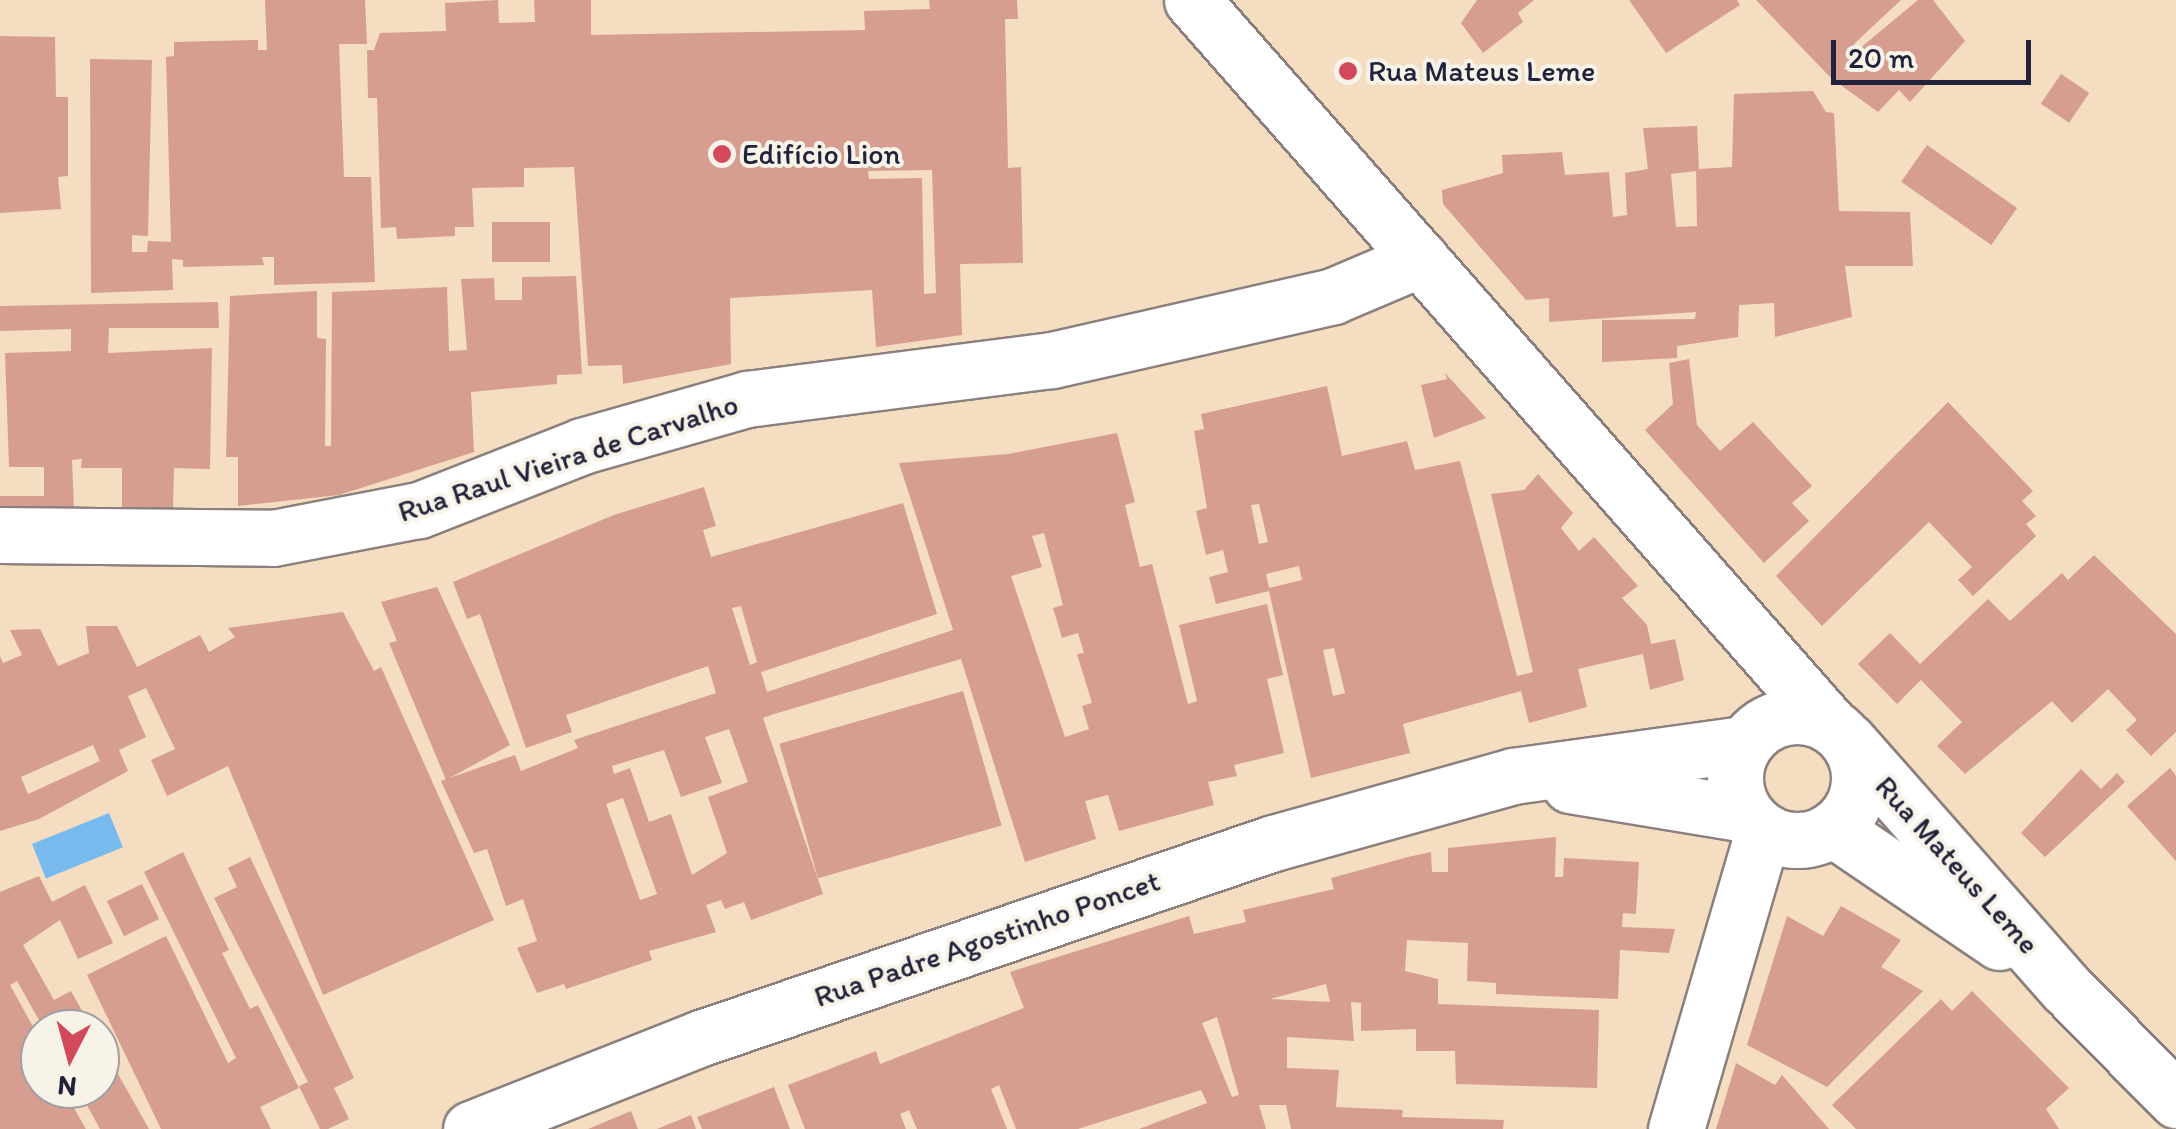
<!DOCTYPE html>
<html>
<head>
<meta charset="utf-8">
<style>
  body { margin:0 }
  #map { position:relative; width:2176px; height:1129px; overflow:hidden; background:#f4ddc0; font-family:Itim,sans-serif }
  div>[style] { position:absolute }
  .water>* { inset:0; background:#79baee; transform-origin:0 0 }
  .building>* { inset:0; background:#d69e90; transform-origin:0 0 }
  .roads { filter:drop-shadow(2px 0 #8b807e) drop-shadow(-2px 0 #8b807e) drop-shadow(0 2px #8b807e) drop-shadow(0 -2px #8b807e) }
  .minor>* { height:55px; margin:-27.5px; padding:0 27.5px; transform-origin:27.5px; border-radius:27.5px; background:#fff }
  .minor>.ring { margin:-27.5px; padding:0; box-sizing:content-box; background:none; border:55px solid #fff; border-radius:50% }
  .dots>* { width:28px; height:28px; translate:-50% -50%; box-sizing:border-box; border:5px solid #f7f3e8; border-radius:50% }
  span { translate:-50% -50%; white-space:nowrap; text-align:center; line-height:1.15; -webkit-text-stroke:8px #f7f3e8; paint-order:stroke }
  .poi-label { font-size:30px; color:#22223b }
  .left { translate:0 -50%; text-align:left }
  .street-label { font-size:30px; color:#22223b }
  .north { position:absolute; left:20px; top:1009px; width:100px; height:100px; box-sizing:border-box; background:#f7f3e8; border:2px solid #a29fa3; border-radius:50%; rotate:186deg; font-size:28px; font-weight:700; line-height:40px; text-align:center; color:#22223b }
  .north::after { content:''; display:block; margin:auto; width:35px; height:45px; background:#d1495b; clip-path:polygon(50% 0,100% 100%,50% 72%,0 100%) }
  .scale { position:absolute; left:1831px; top:40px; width:200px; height:45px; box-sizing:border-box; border:5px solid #22223b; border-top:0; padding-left:12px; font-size:30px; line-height:35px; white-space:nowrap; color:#22223b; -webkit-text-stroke:8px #f7f3e8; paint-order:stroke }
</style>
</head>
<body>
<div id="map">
  <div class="water">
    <div style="left:109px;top:813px;width:37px;height:83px;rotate:68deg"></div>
  </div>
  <div class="building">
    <div style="clip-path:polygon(265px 0,365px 0,367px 44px,339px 44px,344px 177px,371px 177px,375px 282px,274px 285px,274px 257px,262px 257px,264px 265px,183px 267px,183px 260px,172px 259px,173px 290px,91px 293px,90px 59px,152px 60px,148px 236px,132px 235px,132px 252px,147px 252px,148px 241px,171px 242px,166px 57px,174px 56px,174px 42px,258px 40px,258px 50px,267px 50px)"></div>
    <div style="clip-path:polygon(evenodd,498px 0,499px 23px,535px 22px,534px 0,591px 0,591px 35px,865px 30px,864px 11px,930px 9px,929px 0,1017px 0,1018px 19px,1005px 19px,1008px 168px,1021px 167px,1023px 263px,960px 264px,962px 335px,876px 347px,872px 290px,730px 298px,731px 364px,623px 384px,622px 365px,588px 366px,574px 167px,524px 168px,524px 187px,472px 188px,474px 227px,455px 227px,455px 236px,397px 239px,396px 227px,381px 228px,377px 98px,368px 98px,367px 50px,374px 50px,380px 33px,446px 31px,445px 3px,498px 0,932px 170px,936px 293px,924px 294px,922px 178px,869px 179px,868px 171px,932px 170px)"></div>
    <div style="clip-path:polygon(1477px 0,1534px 0,1518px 13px,1523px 22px,1483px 53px,1461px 23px)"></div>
    <div style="clip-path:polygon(1629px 0,1737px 0,1740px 5px,1666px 53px)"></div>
    <div style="clip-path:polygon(1756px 0,1901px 0,1854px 44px,1859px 49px,1918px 0,1933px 0,1965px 41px,1910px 102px,1899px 90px,1878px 112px,1831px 78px)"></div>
    <div style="clip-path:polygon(0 36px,55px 37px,56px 97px,68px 97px,68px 176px,58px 177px,61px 209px,0 213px)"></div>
    <div style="left:2061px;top:74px;width:34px;height:36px;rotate:34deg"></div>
    <div style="clip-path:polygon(evenodd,1813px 91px,1826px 112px,1834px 113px,1839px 211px,1910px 212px,1913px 266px,1845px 266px,1852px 317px,1775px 337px,1774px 303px,1739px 305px,1738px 337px,1677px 346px,1677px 358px,1602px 362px,1602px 320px,1695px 319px,1696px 312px,1549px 322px,1549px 298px,1526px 300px,1443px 204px,1442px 190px,1503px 173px,1502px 155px,1562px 152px,1565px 175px,1609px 172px,1613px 217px,1627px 215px,1625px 173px,1648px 169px,1643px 128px,1697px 126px,1699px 169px,1732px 167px,1734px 94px,1813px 91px,1696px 171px,1697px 226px,1676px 227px,1671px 174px,1696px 171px)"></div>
    <div style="left:1927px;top:145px;width:110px;height:45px;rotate:35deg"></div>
    <div style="left:550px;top:222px;width:40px;height:58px;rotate:90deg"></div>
    <div style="clip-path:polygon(576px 276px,582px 374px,557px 375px,557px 384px,471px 392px,474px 452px,339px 495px,238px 506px,238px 457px,226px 457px,230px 296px,317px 291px,317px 338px,326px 339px,325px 446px,331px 446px,332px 292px,447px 287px,449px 351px,467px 350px,461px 279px,494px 278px,495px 300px,522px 300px,522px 277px)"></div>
    <div style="clip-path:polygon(218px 302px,219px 328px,109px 328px,108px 353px,212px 348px,210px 469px,174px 468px,173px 508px,122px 508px,122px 468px,81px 468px,82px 459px,72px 460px,74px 508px,0 507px,0 496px,44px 496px,44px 467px,9px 467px,5px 353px,71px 351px,71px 329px,0 331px,0 306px)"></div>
    <div style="clip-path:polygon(1689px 359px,1697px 425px,1720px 451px,1753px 422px,1812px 486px,1792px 503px,1809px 521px,1764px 563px,1645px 430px,1673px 404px,1669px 363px)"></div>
    <div style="clip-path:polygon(1445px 373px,1486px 418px,1434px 438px,1421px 385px,1447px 379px)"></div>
    <div style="clip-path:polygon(evenodd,1327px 386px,1342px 456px,1407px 441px,1415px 470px,1460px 461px,1517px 676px,1533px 672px,1491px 494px,1524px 490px,1538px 474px,1573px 513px,1561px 528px,1579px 551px,1594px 537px,1638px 586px,1622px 598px,1647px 625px,1651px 644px,1675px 639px,1684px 680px,1650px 690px,1643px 654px,1578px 669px,1587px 707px,1529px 723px,1521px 691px,1403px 724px,1410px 753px,1311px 778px,1269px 591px,1216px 604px,1209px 577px,1228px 572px,1223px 550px,1206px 555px,1196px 511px,1207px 508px,1194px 431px,1204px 429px,1201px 414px,1327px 386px,1259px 504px,1268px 542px,1259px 544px,1251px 505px,1259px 504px,1327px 386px,1299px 566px,1302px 580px,1269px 588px,1266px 574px,1299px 566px,1327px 386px,1334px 648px,1345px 693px,1333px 696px,1323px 650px,1334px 648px)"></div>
    <div style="clip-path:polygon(1948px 402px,2033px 491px,2022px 501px,2036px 516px,2026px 524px,2036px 536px,1973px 596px,1958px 580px,1972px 567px,1929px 522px,1822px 626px,1776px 576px)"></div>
    <div style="clip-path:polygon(evenodd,1117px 433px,1135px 502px,1125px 505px,1140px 567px,1152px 564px,1188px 704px,1197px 701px,1179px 625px,1267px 604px,1283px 675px,1267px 679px,1284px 753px,1234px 765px,1237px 776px,1208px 782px,1214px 805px,1119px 831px,1108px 795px,1085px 801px,1096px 839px,1025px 862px,961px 659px,774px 714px,763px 718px,823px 894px,751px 920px,744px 902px,725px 909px,721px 900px,706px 905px,716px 932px,649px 951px,652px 960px,566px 989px,564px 984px,537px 993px,517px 948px,537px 941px,523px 899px,506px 906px,487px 849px,474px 853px,441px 781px,515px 755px,521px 771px,578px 748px,574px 740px,716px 693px,708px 666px,566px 715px,572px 732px,526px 748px,480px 614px,467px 619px,453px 582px,614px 515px,704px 487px,716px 526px,703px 530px,711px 557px,903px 503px,937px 614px,761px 672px,767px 692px,953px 630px,899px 463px,1008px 454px,1117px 433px,1044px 533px,1063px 605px,1053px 608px,1062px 638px,1078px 633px,1084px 653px,1077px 654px,1092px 703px,1082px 706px,1089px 729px,1065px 737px,1011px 576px,1042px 567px,1032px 536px,1044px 533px,1117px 433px,741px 606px,757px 662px,750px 665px,732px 608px,741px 606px,1117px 433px,729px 729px,748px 782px,708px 797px,727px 853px,692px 875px,671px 814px,649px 822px,630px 768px,614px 774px,612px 766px,664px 750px,681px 797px,722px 783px,705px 737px,729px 729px,1117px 433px,623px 798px,657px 894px,640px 900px,606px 804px,623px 798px)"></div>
    <div style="clip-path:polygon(2094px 555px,2176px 634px,2176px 732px,2151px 756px,2126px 730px,2137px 720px,2108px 689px,2072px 723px,2052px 701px,1965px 774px,1937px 746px,1962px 722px,1921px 680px,1897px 704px,1858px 664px,1890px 633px,1920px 664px,1988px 599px,2010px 621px,2062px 573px,2068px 580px)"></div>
    <div style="clip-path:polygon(437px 587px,510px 745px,446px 780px,389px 643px,397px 641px,381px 602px)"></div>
    <div style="clip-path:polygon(evenodd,343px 612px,374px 671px,381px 667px,494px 920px,323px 995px,228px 766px,167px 796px,151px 760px,175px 749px,146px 688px,128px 696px,146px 737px,119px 750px,128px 771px,39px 819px,0 831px,0 656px,3px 663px,22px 655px,10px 630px,40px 629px,58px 666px,89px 653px,86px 626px,117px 626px,137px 667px,200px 635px,209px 652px,235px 637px,228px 628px,343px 612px,93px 745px,100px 761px,28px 794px,21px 777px,93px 745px)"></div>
    <div style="left:963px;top:691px;width:140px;height:191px;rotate:74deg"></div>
    <div style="clip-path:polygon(2170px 768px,2176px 776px,2176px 861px,2127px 806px)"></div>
    <div style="clip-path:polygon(2081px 769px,2101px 789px,2117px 773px,2125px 782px,2045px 857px,2021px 833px)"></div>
    <div style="clip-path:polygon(evenodd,1556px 837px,1555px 877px,1563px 877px,1564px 858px,1639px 862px,1636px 914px,1623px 913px,1622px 927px,1675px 929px,1669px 953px,1620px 950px,1618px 999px,1496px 994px,1496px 983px,1467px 981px,1468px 943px,1407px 940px,1405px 971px,1438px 979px,1438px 1004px,1599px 1010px,1597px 1088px,1456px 1084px,1455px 1051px,1416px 1051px,1416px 1029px,1361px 1031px,1361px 1003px,1351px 1002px,1354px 1041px,1287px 1037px,1287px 1068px,1339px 1070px,1336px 1107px,1403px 1110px,1402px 1117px,1504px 1120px,1503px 1129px,1291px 1129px,1286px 1105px,1259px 1105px,1266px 1129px,1139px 1129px,1207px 1103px,1201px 1090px,1078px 1129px,1016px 1129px,999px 1085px,991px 1089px,1007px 1129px,917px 1129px,909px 1110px,900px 1114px,906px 1129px,805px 1129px,788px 1085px,876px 1051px,880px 1064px,1024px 1008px,1010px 972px,1189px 916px,1194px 934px,1246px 922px,1243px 910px,1334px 889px,1331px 878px,1408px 857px,1431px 852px,1432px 872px,1448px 872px,1448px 848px,1556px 837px,1326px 984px,1330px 1002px,1270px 999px,1326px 984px,1556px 837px,1217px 1017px,1239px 1095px,1232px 1097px,1202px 1023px,1217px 1017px)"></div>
    <div style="clip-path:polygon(183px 852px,229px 950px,222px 953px,250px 1009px,258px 1005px,299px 1088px,260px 1107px,271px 1129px,161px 1129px,87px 975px,166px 936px,228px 1063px,236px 1058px,144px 872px)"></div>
    <div style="clip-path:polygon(250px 857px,354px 1078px,334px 1088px,349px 1119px,328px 1129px,320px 1129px,299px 1086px,308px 1082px,214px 898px,237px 887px,228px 868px)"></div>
    <div style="clip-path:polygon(39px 876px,52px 902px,85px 885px,113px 943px,78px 959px,60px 920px,23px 945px,54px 1000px,71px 991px,92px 1029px,44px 1029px,17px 981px,10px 985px,36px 1032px,29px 1036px,40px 1052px,40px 1089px,63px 1089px,86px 1129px,0 1129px,0 892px)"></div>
    <div style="left:142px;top:884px;width:39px;height:39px;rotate:64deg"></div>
    <div style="clip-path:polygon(1841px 906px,1901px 940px,1881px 967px,1923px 991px,1827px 1087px,1747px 1045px,1787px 916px,1823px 936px)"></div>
    <div style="clip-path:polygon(1972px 991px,2069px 1088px,2046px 1109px,2059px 1129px,1856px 1129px,1832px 1105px,1941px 999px,1952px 1011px)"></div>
    <div style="clip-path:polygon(100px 1042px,149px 1129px,100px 1129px,78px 1089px,100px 1089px)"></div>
    <div style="clip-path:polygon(1736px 1063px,1775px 1085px,1782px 1075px,1829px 1129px,1716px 1129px)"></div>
    <div style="clip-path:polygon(774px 1087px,790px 1129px,702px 1129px,697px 1117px)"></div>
    <div style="clip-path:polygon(631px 1111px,638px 1129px,588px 1129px)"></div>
    <div style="clip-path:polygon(691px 1115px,696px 1129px,657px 1129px)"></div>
  </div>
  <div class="roads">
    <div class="minor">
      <div style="left:1192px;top:0;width:966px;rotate:48.65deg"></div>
      <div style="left:0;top:535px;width:273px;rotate:0.6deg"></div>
      <div style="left:273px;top:538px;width:149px;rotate:-10.9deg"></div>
      <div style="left:419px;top:510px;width:175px;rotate:-21.4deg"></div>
      <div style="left:582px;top:446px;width:172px;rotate:-15.9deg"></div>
      <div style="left:747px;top:399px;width:307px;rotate:-7.3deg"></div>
      <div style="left:1052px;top:360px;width:288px;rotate:-12.8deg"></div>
      <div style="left:1333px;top:296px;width:95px;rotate:-23deg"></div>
      <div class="ring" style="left:1735px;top:716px;width:69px;height:69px"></div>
      <div style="left:1848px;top:741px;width:331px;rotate:48.6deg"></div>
      <div style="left:2067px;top:989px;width:156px;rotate:45.5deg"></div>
      <div style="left:1570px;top:785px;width:177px;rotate:9.4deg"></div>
      <div style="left:1833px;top:829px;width:201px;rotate:34.2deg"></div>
      <div style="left:471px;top:1129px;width:247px;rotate:-21.6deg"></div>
      <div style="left:701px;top:1038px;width:604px;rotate:-18.82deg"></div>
      <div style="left:1273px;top:843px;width:249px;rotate:-15.6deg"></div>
      <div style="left:1513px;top:776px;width:232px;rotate:-7.9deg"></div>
      <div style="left:1676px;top:1129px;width:310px;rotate:-73.7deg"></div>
    </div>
  </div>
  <div class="dots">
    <div style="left:1348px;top:71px;background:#d1495b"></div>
    <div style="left:722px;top:154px;background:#d1495b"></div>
  </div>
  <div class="poi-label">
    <span class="left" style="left:1368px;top:71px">Rua Mateus Leme</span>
    <span class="left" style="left:742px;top:154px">Edifício Lion</span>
  </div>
  <div class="street-label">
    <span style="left:568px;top:458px;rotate:-18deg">Rua Raul Vieira de Carvalho</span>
    <span style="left:1957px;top:865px;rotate:48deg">Rua Mateus Leme</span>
    <span style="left:987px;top:939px;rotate:-19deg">Rua Padre Agostinho Poncet</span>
  </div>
  <div class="north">N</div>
  <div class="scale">20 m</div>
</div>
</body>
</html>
